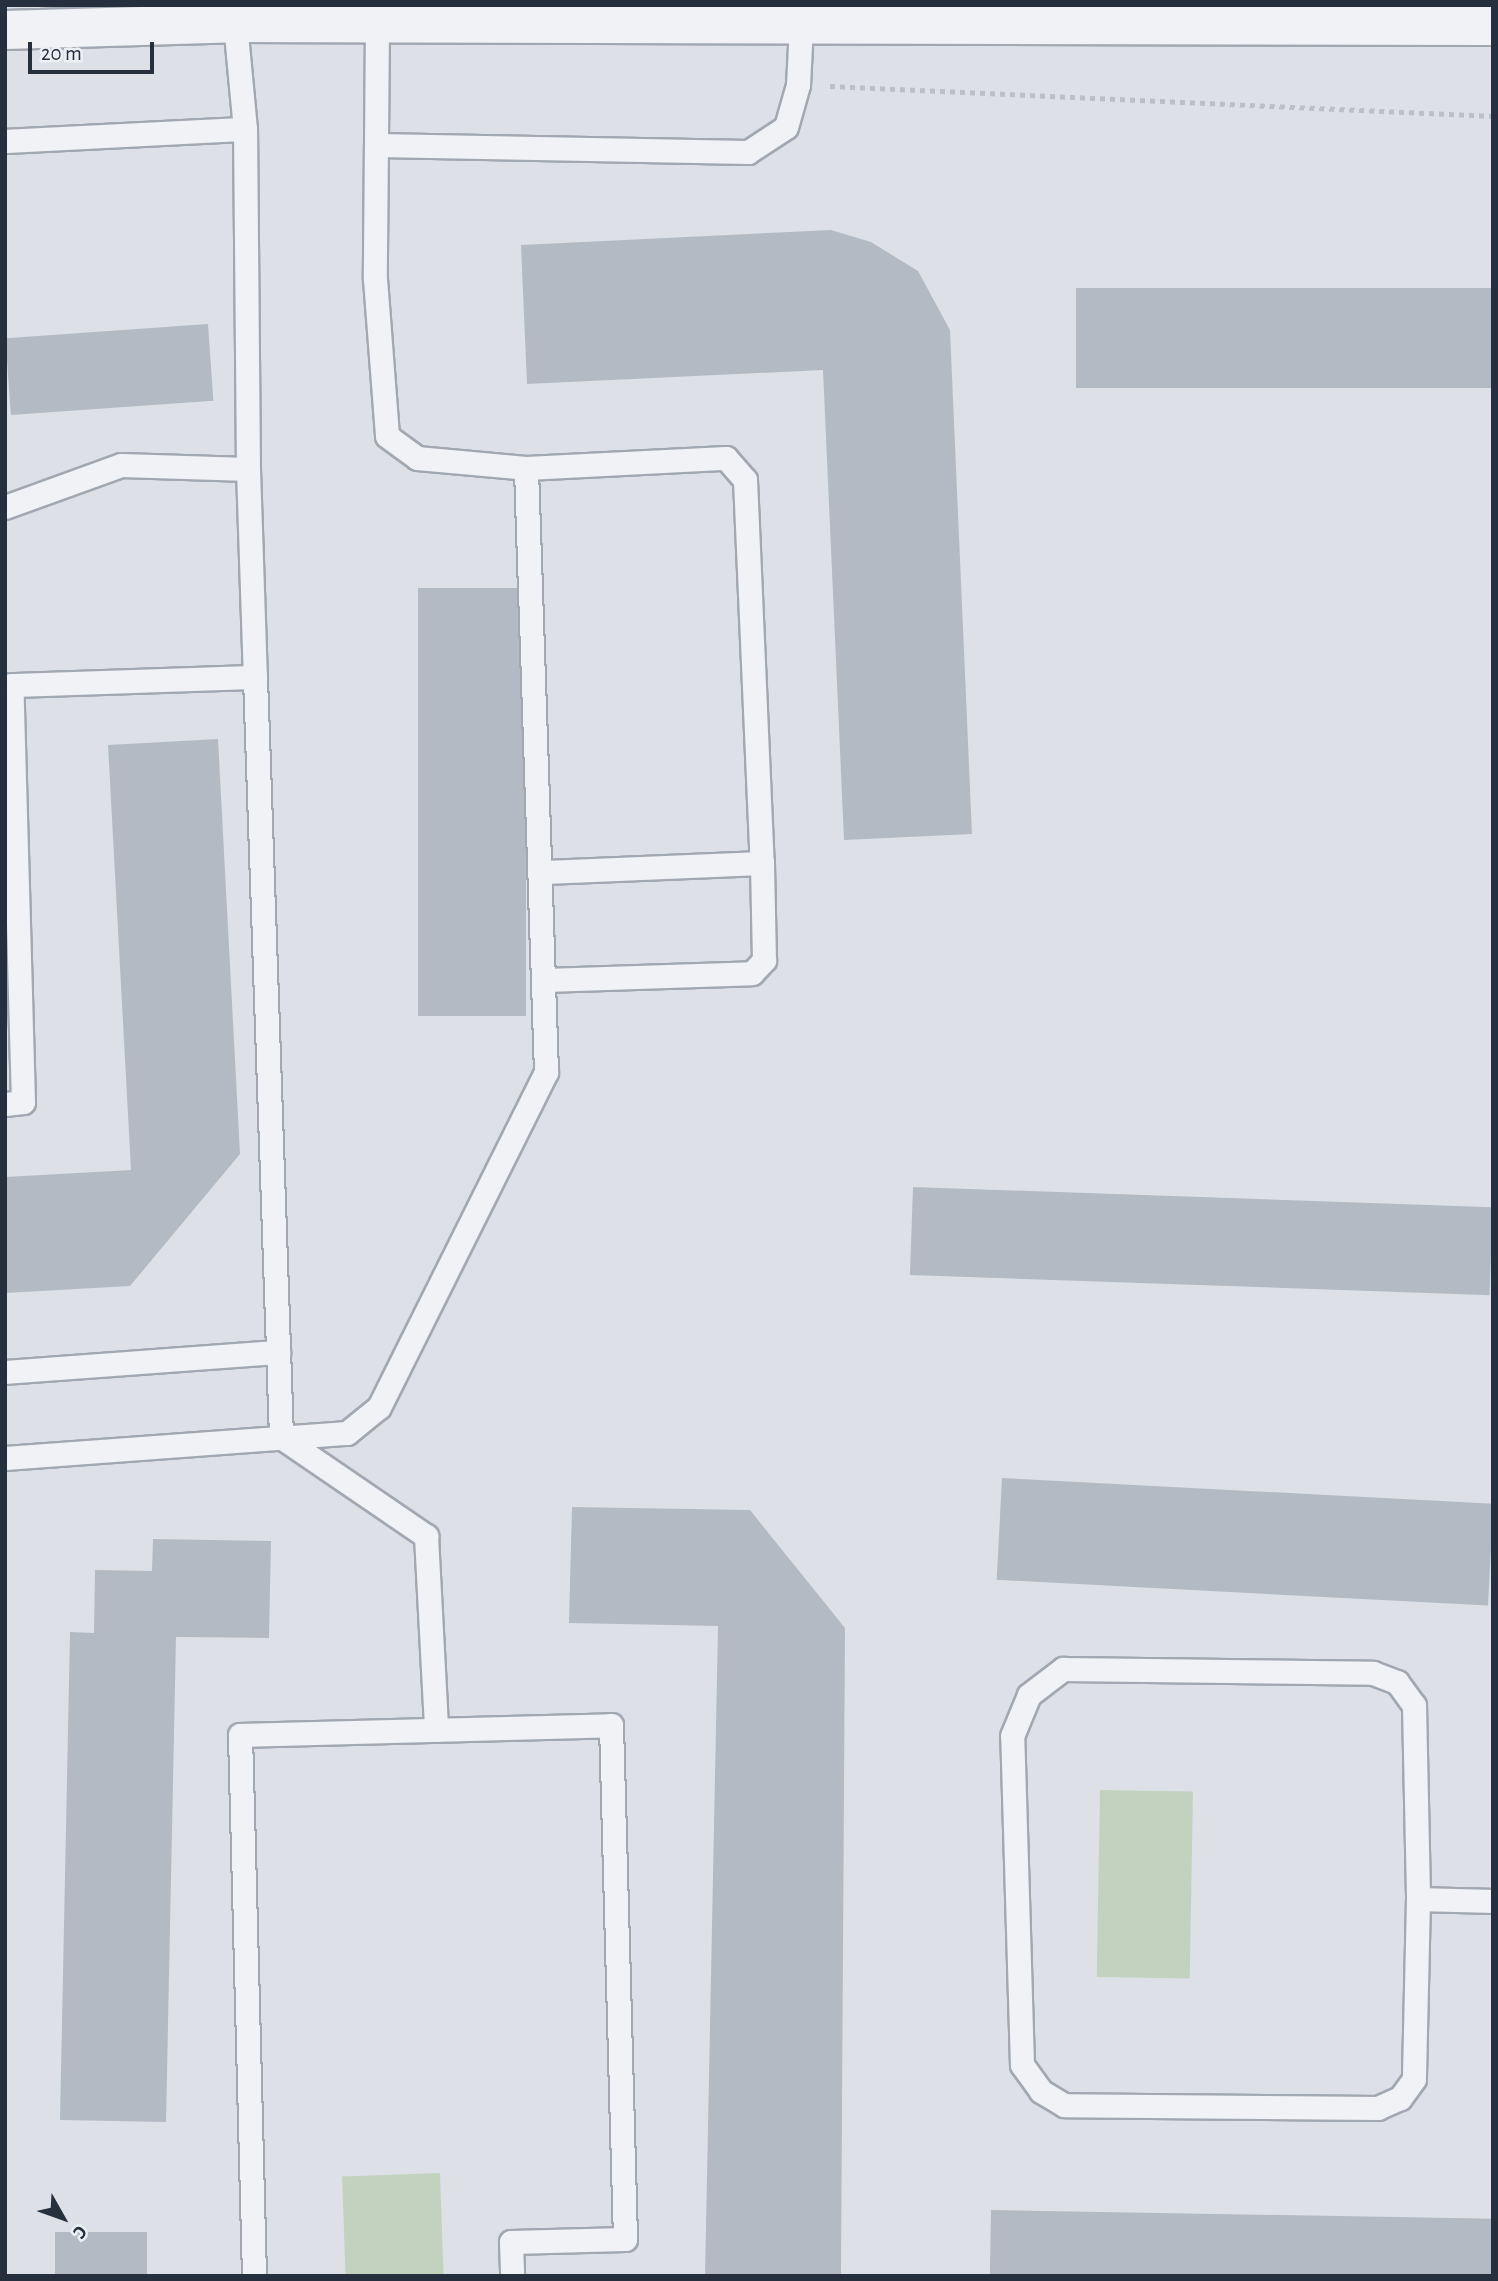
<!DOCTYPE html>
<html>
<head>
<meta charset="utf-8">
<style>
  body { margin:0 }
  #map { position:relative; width:1498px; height:2281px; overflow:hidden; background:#dde1e7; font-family:"Alegreya Sans",sans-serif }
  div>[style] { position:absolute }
  .green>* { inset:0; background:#c3d2be; transform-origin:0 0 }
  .building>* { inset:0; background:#b4bac4; transform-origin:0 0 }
  .path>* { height:4.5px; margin-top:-2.25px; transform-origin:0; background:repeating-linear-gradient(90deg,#bbbfc6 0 5px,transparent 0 10px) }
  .roads { filter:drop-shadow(2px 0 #a2a8b1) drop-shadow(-2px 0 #a2a8b1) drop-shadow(0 2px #a2a8b1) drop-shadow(0 -2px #a2a8b1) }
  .lane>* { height:23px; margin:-11.5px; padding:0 11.5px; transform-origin:11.5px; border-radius:11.5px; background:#f0f2f6 }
  .street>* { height:38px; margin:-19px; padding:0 19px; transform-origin:19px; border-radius:19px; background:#f0f2f6 }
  span { translate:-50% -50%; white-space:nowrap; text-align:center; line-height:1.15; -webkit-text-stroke:6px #ecf0f5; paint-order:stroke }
  .frame { position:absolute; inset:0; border:7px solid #262f3e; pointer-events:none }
  .north { position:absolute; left:28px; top:2183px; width:70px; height:70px; -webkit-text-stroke:5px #ecf0f5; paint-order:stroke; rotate:130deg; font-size:19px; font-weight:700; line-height:28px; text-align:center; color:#262f3e }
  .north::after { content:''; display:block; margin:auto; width:24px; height:32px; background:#262f3e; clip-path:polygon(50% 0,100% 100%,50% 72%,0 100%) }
  .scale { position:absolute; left:28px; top:42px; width:126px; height:32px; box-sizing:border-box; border:4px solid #262f3e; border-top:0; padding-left:9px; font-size:21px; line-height:24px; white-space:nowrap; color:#262f3e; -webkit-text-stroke:5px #ecf0f5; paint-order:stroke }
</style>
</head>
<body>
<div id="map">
  <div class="green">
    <div style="left:1100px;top:1790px;width:93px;height:187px;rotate:1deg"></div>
    <div style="left:440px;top:2173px;width:103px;height:98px;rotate:88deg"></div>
  </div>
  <div class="building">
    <div style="clip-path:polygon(831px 230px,871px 242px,918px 271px,950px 330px,972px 834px,844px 840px,823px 370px,527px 384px,521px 245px)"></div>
    <div style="left:1076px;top:288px;width:417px;height:100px"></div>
    <div style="left:208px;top:324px;width:77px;height:203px;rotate:86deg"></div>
    <div style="left:526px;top:588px;width:428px;height:108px;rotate:90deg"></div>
    <div style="clip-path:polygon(218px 739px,240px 1154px,130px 1286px,5px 1293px,5px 1177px,131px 1170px,108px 745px)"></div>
    <div style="left:913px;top:1187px;width:580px;height:88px;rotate:2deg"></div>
    <div style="left:1002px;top:1478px;width:492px;height:102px;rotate:3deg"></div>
    <div style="clip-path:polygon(572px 1507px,750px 1510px,845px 1628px,841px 2276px,705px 2276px,718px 1626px,569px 1623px)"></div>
    <div style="clip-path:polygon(153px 1539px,271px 1541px,269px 1638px,176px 1637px,166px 2122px,60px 2120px,70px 1632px,94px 1633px,95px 1570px,152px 1571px)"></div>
    <div style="left:991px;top:2210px;width:502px;height:66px;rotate:1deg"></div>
    <div style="left:55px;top:2232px;width:92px;height:44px"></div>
  </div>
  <div class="path">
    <div style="left:830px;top:86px;width:664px;rotate:2.59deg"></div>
  </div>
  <div class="roads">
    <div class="lane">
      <div style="left:377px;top:25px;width:254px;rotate:90.5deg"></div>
      <div style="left:375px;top:279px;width:157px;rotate:85.6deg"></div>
      <div style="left:387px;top:436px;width:37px;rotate:36deg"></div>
      <div style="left:417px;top:458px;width:109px;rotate:5.2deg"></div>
      <div style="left:526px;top:468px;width:200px;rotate:-2.9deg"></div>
      <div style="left:726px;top:458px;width:29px;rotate:49deg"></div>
      <div style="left:745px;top:480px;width:383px;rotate:87.5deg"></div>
      <div style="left:762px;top:863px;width:218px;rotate:177.6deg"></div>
      <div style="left:5px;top:141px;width:240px;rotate:-2.9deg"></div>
      <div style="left:377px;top:145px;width:371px;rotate:1.1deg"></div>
      <div style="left:748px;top:152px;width:45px;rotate:-33.3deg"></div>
      <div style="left:786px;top:127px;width:44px;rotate:-74.1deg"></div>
      <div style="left:798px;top:85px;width:59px;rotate:-87.1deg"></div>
      <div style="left:248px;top:469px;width:208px;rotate:88.1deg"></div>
      <div style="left:5px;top:507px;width:123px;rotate:-19.9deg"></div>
      <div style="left:121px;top:465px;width:127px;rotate:1.8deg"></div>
      <div style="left:248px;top:469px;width:340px;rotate:-90.5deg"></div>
      <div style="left:245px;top:129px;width:106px;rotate:-95.4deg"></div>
      <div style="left:545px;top:980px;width:207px;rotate:-1.9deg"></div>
      <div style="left:752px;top:973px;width:18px;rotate:-47deg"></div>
      <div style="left:764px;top:960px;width:97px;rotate:-91.2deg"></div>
      <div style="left:5px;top:1104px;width:18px;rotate:-6deg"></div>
      <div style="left:23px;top:1102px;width:417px;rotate:-91.6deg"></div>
      <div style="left:11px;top:685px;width:244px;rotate:-1.9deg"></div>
      <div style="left:255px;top:677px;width:760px;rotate:88.04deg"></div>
      <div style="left:281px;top:1437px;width:176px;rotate:34.3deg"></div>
      <div style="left:426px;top:1536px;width:194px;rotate:87deg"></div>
      <div style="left:5px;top:1372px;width:274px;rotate:-4.2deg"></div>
      <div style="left:5px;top:1458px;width:343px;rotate:-4.2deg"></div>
      <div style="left:347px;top:1433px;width:41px;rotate:-39.1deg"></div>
      <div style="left:379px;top:1407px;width:374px;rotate:-63.5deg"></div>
      <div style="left:546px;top:1072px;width:604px;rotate:-91.9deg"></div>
      <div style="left:1063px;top:1669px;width:310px;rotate:0.7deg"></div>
      <div style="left:1373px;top:1673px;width:26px;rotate:21deg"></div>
      <div style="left:1397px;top:1682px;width:29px;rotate:54deg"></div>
      <div style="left:1414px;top:1705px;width:194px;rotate:88.8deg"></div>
      <div style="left:1418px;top:1899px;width:180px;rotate:91.3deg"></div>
      <div style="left:1414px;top:2079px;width:24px;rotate:126deg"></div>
      <div style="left:1400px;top:2098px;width:24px;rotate:156deg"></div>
      <div style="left:1378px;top:2108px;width:314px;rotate:-179.5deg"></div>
      <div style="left:1064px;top:2105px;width:27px;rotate:-149deg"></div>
      <div style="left:1041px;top:2091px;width:32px;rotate:-126deg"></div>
      <div style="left:1022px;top:2065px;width:329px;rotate:-91.7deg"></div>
      <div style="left:1012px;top:1736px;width:44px;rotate:-67.5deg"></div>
      <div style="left:1029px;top:1695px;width:43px;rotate:-37.4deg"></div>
      <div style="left:1418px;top:1899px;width:75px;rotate:1.5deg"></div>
      <div style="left:254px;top:2276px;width:541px;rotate:-91.48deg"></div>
      <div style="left:240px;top:1735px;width:371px;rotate:-1.5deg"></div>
      <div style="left:611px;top:1725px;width:514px;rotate:88.44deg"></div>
      <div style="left:625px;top:2239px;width:114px;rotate:178.5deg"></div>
      <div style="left:511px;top:2242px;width:34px;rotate:88deg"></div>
    </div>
    <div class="street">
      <div style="left:5px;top:30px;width:230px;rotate:-1.7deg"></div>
      <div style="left:235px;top:23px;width:1258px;rotate:0.14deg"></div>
    </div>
  </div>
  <div class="frame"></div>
  <div class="north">С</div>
  <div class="scale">20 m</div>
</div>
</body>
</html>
